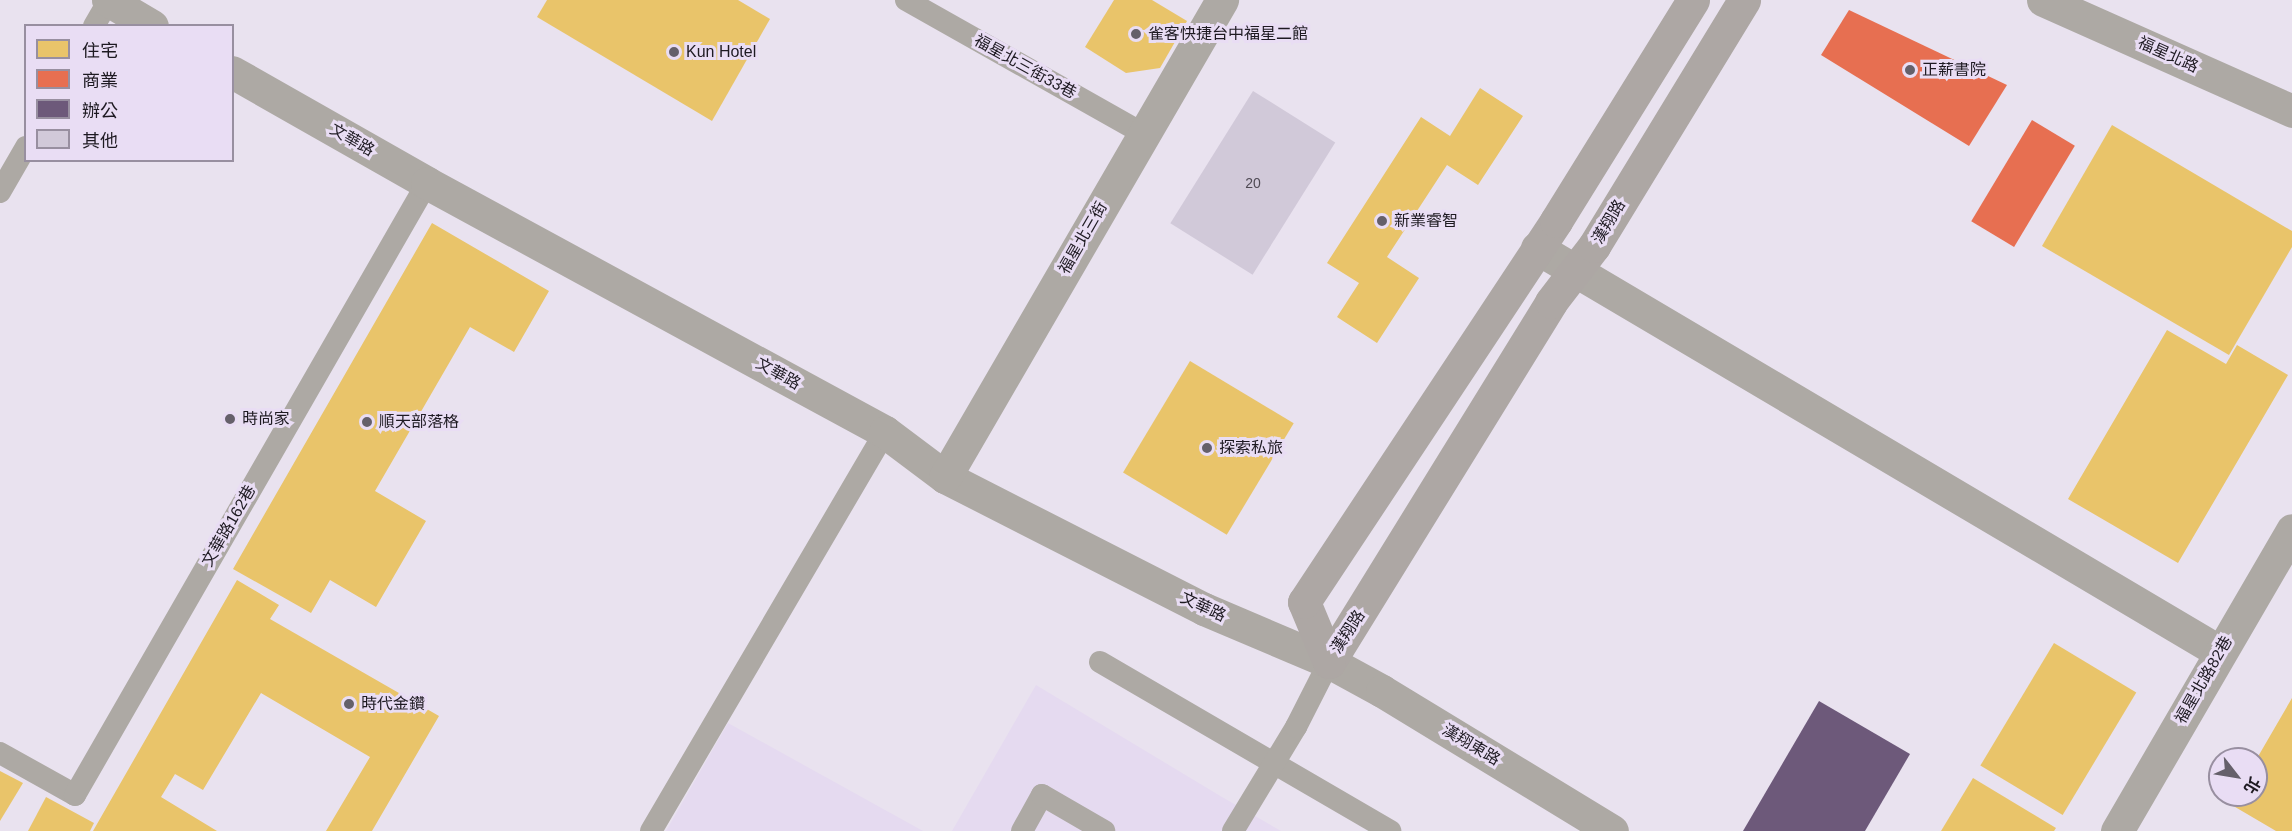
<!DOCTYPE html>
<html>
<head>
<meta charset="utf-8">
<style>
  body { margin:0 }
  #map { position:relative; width:2292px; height:831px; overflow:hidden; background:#e9e2ef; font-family:Helvetica,"Noto Sans TC",sans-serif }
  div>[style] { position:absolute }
  .built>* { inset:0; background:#e5daf0 }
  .homes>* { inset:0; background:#e9c46a; transform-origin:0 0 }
  .shops>* { inset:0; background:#e76f51; transform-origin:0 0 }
  .offices>* { inset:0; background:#6d597a }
  .building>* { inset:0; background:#d1c9d9; transform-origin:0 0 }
  .lane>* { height:22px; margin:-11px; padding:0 11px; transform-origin:11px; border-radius:11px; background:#ada9a4 }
  .street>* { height:33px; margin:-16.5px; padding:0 16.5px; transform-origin:16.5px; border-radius:16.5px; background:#ada9a4 }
  .secondary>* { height:33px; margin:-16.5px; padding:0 16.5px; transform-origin:16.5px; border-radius:16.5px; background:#ada7a4 }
  .dots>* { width:16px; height:16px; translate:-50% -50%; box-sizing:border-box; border:3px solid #e9ddf4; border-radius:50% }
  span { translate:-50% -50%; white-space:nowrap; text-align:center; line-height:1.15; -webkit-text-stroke:6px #e9ddf4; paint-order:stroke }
  .number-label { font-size:14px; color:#4f4a54 }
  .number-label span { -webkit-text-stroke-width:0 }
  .poi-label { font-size:16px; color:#1e1a22 }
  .left { translate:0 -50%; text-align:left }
  .street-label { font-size:16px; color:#1e1a22 }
  .legend { position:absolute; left:24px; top:24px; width:210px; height:138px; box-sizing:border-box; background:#e9ddf4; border:2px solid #988fa0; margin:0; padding:8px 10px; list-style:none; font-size:18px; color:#1e1a22 }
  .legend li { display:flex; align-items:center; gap:12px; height:30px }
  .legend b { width:30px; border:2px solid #988fa0 }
  .north { position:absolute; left:2208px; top:747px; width:60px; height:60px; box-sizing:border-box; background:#e9ddf4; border:2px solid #988fa0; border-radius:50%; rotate:121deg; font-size:16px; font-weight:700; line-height:24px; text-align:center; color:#1e1a22 }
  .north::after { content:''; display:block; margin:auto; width:21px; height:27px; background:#65606a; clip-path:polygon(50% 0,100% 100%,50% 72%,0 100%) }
</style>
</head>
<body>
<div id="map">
  <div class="built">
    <div style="clip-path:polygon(1036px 685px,1222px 797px,1281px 831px,952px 831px)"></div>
    <div style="clip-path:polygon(728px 723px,923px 831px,666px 831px)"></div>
  </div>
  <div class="homes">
    <div style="clip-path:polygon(547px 0,738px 0,770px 19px,712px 121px,537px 17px)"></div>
    <div style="clip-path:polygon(1114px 0,1152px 0,1187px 21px,1160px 68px,1126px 73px,1085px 47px)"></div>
    <div style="clip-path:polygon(1480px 88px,1523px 116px,1478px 185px,1447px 165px,1387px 257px,1419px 278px,1377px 343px,1337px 317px,1359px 283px,1327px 263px,1421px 117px,1450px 136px)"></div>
    <div style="clip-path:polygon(2112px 125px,2292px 231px,2292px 247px,2229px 355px,2042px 246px)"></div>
    <div style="clip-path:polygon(432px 223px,549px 291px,514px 352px,470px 327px,375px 491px,426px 521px,376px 607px,330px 580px,311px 613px,233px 569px)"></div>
    <div style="clip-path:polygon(2167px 330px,2226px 364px,2237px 345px,2288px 375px,2178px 563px,2068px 499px)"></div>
    <div style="left:1190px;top:361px;width:121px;height:130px;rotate:31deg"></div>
    <div style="clip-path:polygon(237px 580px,279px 605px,270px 619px,439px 716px,372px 831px,326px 831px,370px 757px,261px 693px,203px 790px,175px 774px,161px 797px,217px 831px,93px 831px)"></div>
    <div style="left:2054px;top:643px;width:96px;height:143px;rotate:31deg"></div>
    <div style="clip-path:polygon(2292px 698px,2292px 831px,2276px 831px,2230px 804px,2235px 795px,2256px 795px,2256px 760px)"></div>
    <div style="clip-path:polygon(0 771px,23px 783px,0 821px)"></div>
    <div style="clip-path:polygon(1973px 778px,2056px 828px,2054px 831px,1941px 831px)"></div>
    <div style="clip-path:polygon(46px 797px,94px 823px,90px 831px,28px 831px)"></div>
  </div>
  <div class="shops">
    <div style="clip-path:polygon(1849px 10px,2007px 85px,1969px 146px,1821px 55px)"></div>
    <div style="left:2032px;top:120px;width:50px;height:118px;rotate:31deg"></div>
  </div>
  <div class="offices">
    <div style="clip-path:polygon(1819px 701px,1910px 754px,1865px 831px,1743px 831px)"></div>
  </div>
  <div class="building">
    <div style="left:1253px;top:91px;width:97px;height:156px;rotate:32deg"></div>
  </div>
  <div class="lane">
    <div style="left:906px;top:0;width:273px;rotate:29.4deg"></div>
    <div style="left:94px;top:26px;width:30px;rotate:-60deg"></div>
    <div style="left:0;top:192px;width:52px;rotate:-60deg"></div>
    <div style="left:1100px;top:662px;width:336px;rotate:30.2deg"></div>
    <div style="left:0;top:753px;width:86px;rotate:29.2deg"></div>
    <div style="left:75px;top:795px;width:706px;rotate:-60.09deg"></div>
    <div style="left:651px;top:831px;width:463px;rotate:-59.6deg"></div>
    <div style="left:1022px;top:831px;width:41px;rotate:-60.9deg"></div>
    <div style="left:1042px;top:795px;width:72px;rotate:30.1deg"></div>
    <div style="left:1233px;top:831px;width:122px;rotate:-58.8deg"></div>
    <div style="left:1296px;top:727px;width:73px;rotate:-63.1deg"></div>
  </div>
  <div class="street">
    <div style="left:108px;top:0;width:51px;rotate:30.6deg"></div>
    <div style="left:2043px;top:0;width:273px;rotate:24deg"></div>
    <div style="left:232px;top:72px;width:224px;rotate:29.6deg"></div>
    <div style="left:427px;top:183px;width:521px;rotate:28.53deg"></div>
    <div style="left:885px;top:432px;width:75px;rotate:36.9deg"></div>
    <div style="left:945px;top:477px;width:291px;rotate:27deg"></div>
    <div style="left:1204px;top:609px;width:136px;rotate:23deg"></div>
    <div style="left:1329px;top:662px;width:60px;rotate:28.7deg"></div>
    <div style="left:1382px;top:691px;width:269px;rotate:31.3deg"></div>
    <div style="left:1537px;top:248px;width:794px;rotate:30.6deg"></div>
    <div style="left:945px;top:477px;width:552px;rotate:-59.86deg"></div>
    <div style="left:2117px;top:831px;width:348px;rotate:-59.8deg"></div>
  </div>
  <div class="secondary">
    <div style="left:1329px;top:662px;width:423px;rotate:-58.3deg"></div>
    <div style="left:1551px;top:302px;width:71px;rotate:-52.5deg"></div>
    <div style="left:1594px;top:246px;width:288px;rotate:-58.6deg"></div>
    <div style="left:1329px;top:662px;width:65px;rotate:-112.6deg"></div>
    <div style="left:1304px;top:602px;width:457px;rotate:-56.5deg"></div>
    <div style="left:1556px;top:221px;width:260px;rotate:-58.2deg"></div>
  </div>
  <div class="dots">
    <div style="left:1136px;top:34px;background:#65606a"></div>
    <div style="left:674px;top:52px;background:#65606a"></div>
    <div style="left:1910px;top:70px;background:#65606a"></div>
    <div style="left:1382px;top:221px;background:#65606a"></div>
    <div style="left:230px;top:419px;background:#65606a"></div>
    <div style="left:367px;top:422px;background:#65606a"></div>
    <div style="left:1207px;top:448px;background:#65606a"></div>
    <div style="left:349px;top:704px;background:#65606a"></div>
  </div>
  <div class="number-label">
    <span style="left:1253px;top:183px">20</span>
  </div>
  <div class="poi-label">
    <span class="left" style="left:1148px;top:34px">雀客快捷台中福星二館</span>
    <span class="left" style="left:686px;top:52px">Kun Hotel</span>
    <span class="left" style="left:1922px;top:70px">正薪書院</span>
    <span class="left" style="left:1394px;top:221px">新業睿智</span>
    <span class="left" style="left:242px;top:419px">時尚家</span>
    <span class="left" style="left:379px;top:422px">順天部落格</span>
    <span class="left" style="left:1219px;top:448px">探索私旅</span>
    <span class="left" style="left:361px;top:704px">時代金鑽</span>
  </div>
  <div class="street-label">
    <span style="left:2168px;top:55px;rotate:24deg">福星北路</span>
    <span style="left:1025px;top:67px;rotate:29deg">福星北三街33巷</span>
    <span style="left:352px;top:140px;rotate:30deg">文華路</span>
    <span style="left:1609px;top:222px;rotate:-59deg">漢翔路</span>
    <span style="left:1083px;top:238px;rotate:-60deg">福星北三街</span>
    <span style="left:778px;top:374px;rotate:29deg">文華路</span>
    <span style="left:229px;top:526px;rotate:-60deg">文華路162巷</span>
    <span style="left:1203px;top:607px;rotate:25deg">文華路</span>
    <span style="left:1348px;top:632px;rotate:-57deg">漢翔路</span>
    <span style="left:2204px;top:680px;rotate:-60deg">福星北路82巷</span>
    <span style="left:1471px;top:745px;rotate:31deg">漢翔東路</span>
  </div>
  <ul class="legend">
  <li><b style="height:16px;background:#e9c46a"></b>住宅</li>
  <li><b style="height:16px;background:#e76f51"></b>商業</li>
  <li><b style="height:16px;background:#6d597a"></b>辦公</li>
  <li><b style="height:16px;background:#d1c9d9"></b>其他</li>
  </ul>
  <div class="north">北</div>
</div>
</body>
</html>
